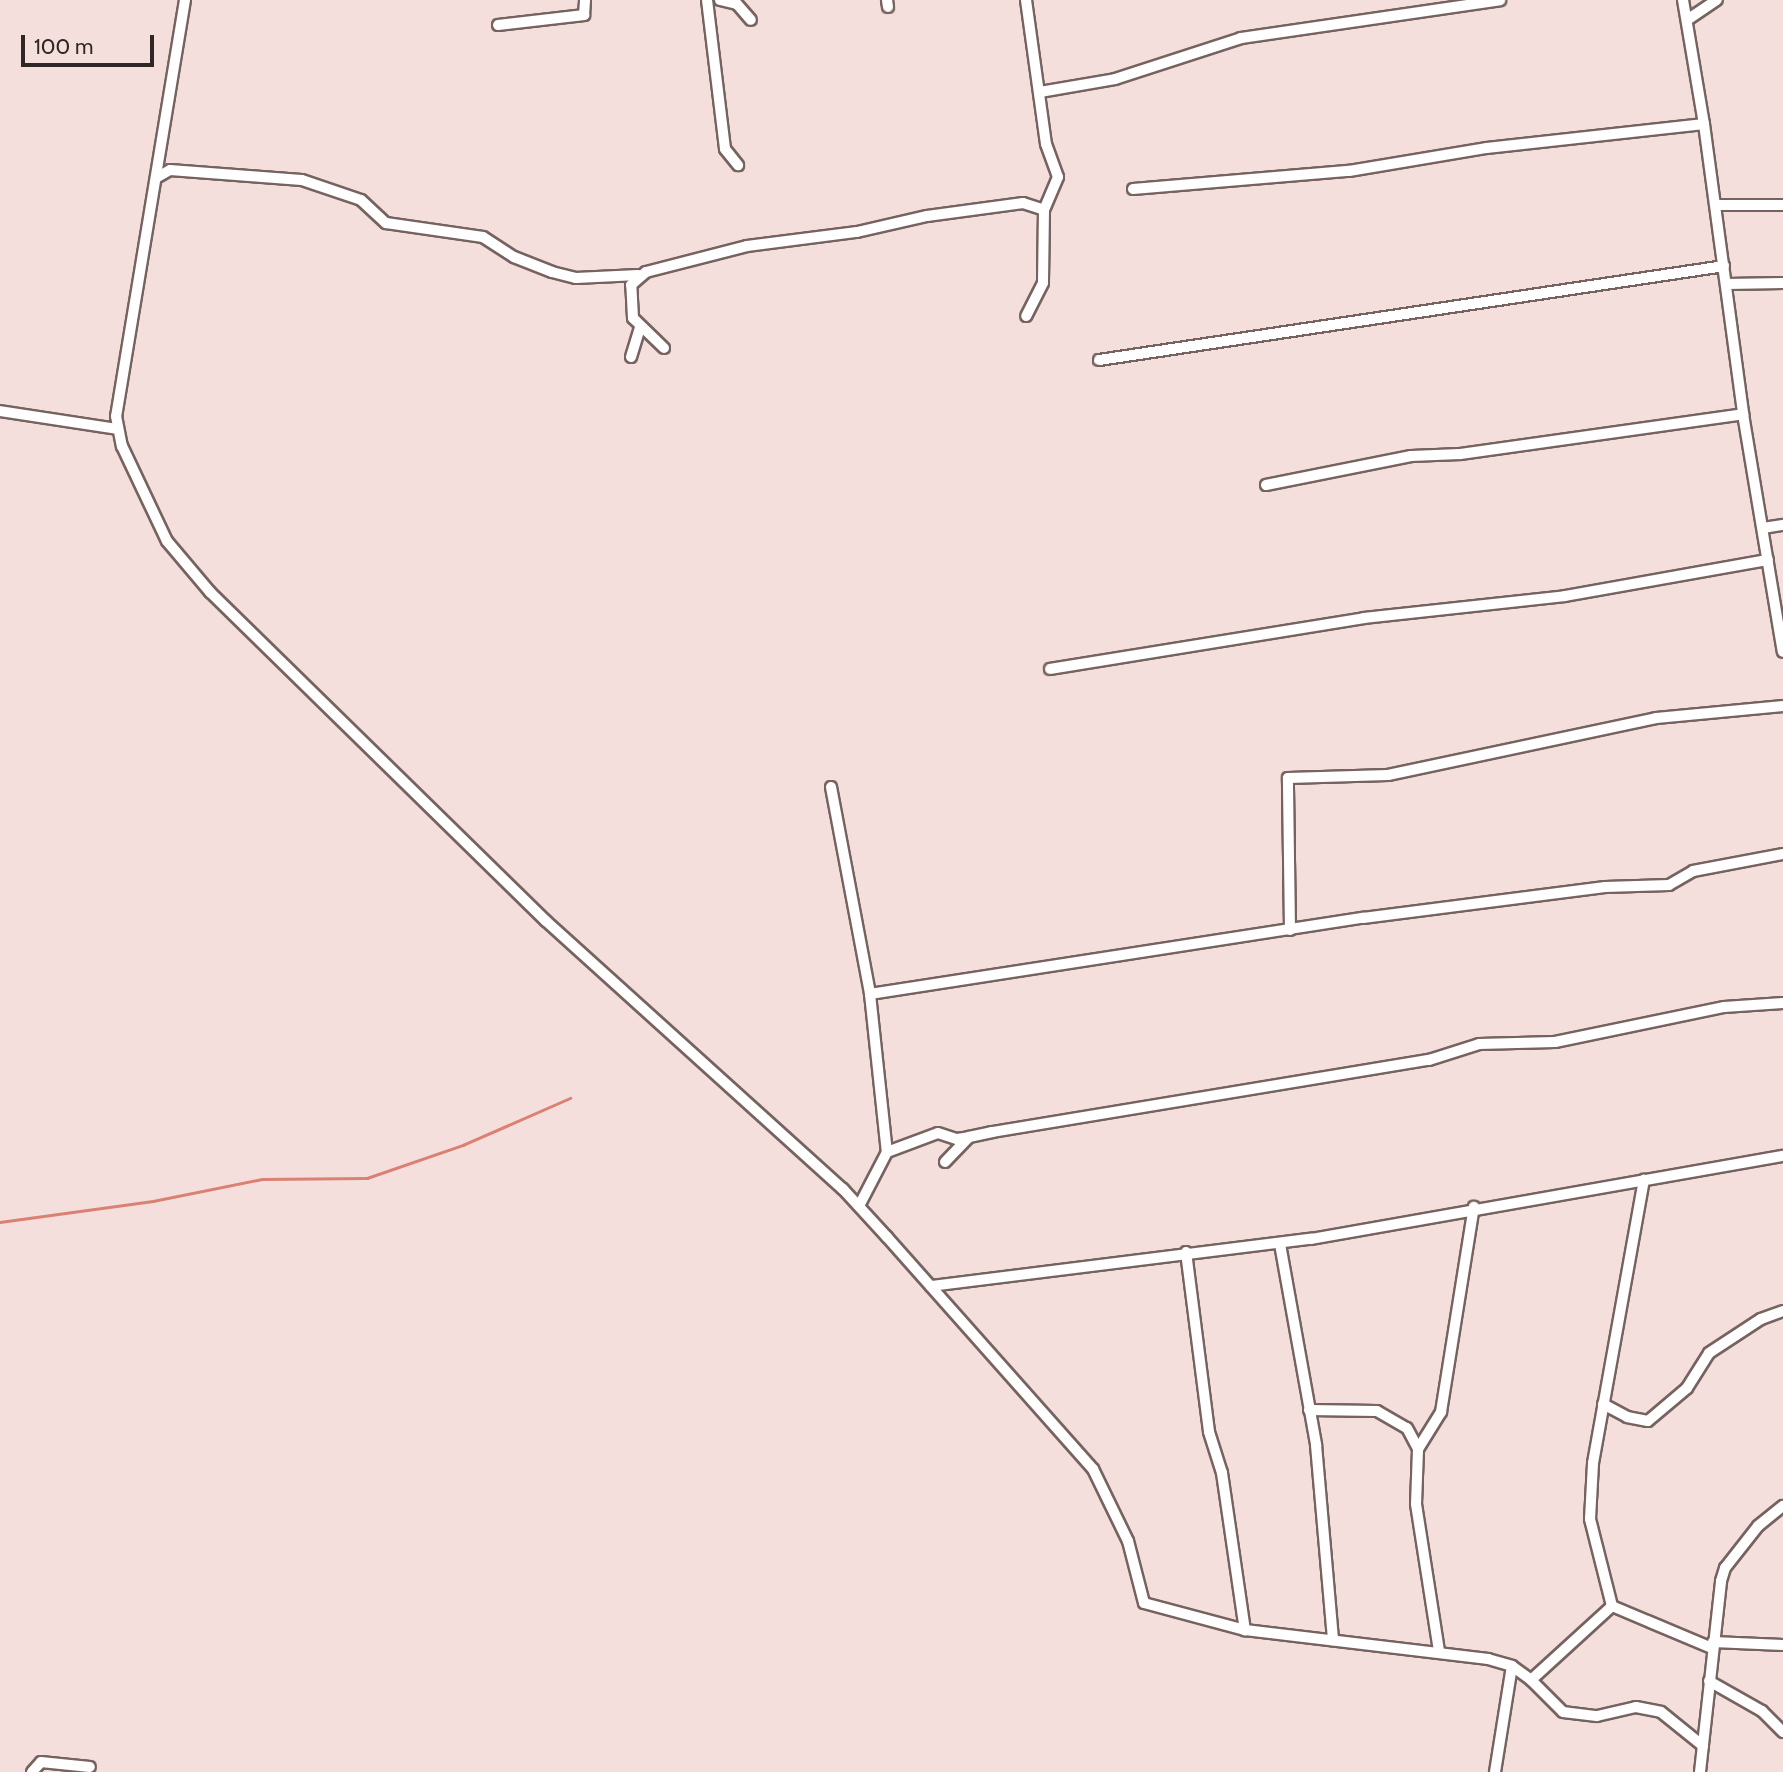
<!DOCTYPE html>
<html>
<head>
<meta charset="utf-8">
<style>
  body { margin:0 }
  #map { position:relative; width:1783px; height:1772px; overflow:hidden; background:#f5dfdc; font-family:Cabin,sans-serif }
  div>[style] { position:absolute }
  .stream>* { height:2.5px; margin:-1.25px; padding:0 1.25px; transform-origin:1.25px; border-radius:1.25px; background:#da8174 }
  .roads { filter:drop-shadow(2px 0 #766360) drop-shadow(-2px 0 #766360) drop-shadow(0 2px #766360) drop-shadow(0 -2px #766360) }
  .street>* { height:10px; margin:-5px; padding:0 5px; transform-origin:5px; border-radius:5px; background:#fff }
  span { translate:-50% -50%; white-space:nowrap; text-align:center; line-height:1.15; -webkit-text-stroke:7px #f5dfdc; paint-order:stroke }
  .scale { position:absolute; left:21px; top:35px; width:133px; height:32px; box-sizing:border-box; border:4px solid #2f2725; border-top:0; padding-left:9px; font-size:21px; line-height:24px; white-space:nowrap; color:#2f2725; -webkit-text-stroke:5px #f5dfdc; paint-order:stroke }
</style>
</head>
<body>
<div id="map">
  <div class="stream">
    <div style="left:0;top:1222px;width:154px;rotate:-7.8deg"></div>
    <div style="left:153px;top:1201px;width:111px;rotate:-11.4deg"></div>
    <div style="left:262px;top:1179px;width:105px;rotate:-0.5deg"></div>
    <div style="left:367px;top:1178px;width:102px;rotate:-19deg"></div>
    <div style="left:463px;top:1145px;width:117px;rotate:-23.7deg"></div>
  </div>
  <div class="roads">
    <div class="street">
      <div style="left:185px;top:0;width:422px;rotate:99.4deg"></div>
      <div style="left:116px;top:416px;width:31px;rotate:79deg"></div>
      <div style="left:122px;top:446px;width:105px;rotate:64.7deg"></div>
      <div style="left:167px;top:541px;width:67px;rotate:49.9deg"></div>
      <div style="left:210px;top:592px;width:470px;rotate:44.4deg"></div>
      <div style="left:546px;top:921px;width:400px;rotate:42.1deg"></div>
      <div style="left:843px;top:1189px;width:65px;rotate:47.5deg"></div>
      <div style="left:887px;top:1237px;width:310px;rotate:48.4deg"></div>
      <div style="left:1093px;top:1469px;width:80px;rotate:64.1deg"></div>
      <div style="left:1128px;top:1541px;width:64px;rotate:75.5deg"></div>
      <div style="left:1144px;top:1603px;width:105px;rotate:15deg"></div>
      <div style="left:1245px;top:1630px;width:245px;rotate:6.8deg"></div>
      <div style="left:1488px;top:1659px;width:25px;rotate:16deg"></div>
      <div style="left:1512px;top:1666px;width:24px;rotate:36deg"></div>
      <div style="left:1531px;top:1680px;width:110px;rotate:-42.4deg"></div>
      <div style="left:1612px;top:1606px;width:108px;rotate:22.8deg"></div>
      <div style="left:707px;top:0;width:150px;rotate:83.1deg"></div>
      <div style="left:725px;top:149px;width:21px;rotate:51deg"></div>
      <div style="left:720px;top:0;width:17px;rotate:13deg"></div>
      <div style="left:737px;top:4px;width:21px;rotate:49deg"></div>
      <div style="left:887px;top:0;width:7px;rotate:82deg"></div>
      <div style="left:1026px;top:0;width:145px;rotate:82.1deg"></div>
      <div style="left:1046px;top:144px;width:35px;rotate:70deg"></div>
      <div style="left:1058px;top:177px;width:36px;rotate:113deg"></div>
      <div style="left:1044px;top:210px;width:73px;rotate:90.8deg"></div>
      <div style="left:1043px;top:283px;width:37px;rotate:117deg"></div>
      <div style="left:1683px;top:0;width:126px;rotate:80.4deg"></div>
      <div style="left:1704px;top:124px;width:293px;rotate:82.3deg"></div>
      <div style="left:1743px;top:414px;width:241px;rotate:80.5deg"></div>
      <div style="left:1687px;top:20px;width:36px;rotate:-34deg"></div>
      <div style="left:498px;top:25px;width:87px;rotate:-6.6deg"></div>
      <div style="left:584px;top:15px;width:15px;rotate:-86deg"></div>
      <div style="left:1040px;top:92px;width:76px;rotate:-9.8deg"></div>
      <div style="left:1115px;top:79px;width:133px;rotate:-18deg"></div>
      <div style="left:1241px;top:38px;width:262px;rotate:-8.3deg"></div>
      <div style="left:156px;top:178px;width:16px;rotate:-30deg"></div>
      <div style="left:170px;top:170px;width:132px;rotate:4.3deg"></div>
      <div style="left:302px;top:180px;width:62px;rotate:18.7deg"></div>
      <div style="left:361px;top:200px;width:34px;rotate:43deg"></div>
      <div style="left:386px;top:223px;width:98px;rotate:8.2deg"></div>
      <div style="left:483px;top:237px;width:37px;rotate:33deg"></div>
      <div style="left:514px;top:257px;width:41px;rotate:21.5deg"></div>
      <div style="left:552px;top:272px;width:25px;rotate:14deg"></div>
      <div style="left:576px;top:278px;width:62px;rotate:-2.8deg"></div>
      <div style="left:1133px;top:189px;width:217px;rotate:-4.8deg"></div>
      <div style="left:1349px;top:171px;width:140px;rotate:-9.5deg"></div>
      <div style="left:1487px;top:148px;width:218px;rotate:-6.3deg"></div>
      <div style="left:1716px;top:205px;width:67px"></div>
      <div style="left:1727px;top:284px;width:56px;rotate:-1deg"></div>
      <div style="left:664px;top:348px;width:43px;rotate:-135.9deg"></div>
      <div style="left:633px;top:318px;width:33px;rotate:-93deg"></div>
      <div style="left:631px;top:285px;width:20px;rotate:-41deg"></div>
      <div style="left:646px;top:272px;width:104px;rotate:-14.4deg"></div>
      <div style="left:747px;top:246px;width:111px;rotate:-7.3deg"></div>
      <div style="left:857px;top:232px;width:72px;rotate:-12.9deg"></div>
      <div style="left:927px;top:216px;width:97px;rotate:-7.7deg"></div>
      <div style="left:1023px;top:203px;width:22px;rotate:18deg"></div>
      <div style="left:631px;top:357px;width:30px;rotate:-73deg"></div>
      <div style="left:1099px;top:360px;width:632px;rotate:-8.55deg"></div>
      <div style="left:0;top:411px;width:118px;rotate:8.7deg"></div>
      <div style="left:1266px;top:485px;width:148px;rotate:-11.3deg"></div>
      <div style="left:1411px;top:456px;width:49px;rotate:-2.3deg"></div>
      <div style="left:1460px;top:454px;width:286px;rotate:-8deg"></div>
      <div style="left:1763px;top:528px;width:20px;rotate:-9deg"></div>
      <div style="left:1050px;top:669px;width:318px;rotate:-9.2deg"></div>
      <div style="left:1364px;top:618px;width:202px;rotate:-6.2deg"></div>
      <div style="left:1565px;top:596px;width:206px;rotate:-10.1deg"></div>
      <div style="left:831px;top:787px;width:211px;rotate:79.3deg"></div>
      <div style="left:870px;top:994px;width:159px;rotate:83.9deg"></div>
      <div style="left:887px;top:1152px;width:61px;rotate:117.4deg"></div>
      <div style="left:1290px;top:930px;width:152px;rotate:-90.8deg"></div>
      <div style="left:1288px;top:778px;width:100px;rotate:-1.7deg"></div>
      <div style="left:1388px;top:775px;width:274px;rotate:-12deg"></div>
      <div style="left:1656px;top:718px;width:128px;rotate:-5.4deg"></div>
      <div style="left:870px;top:994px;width:499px;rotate:-8.8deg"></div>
      <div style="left:1363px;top:918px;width:244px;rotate:-7.3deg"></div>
      <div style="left:1605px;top:887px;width:64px;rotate:-1.8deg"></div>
      <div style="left:1669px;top:885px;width:28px;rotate:-30deg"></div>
      <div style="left:1693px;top:871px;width:92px;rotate:-10.7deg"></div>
      <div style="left:887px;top:1152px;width:54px;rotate:-20.4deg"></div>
      <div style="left:938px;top:1133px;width:20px;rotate:18deg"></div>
      <div style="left:957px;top:1139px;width:12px;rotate:-9deg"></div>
      <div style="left:945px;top:1162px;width:35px;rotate:-46deg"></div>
      <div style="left:969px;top:1137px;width:24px;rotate:-12deg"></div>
      <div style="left:992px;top:1132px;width:443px;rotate:-9.4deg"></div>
      <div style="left:1429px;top:1060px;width:52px;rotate:-17.7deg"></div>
      <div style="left:1479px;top:1044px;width:76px;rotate:-1.5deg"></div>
      <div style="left:1555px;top:1042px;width:173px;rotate:-11.7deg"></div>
      <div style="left:1724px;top:1007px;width:59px;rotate:-3.9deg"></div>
      <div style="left:1280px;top:1244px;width:204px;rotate:79.8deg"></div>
      <div style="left:1316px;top:1445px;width:196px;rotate:85deg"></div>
      <div style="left:1186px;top:1252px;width:181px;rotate:82.7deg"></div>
      <div style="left:1209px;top:1432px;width:43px;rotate:72.4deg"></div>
      <div style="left:1222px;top:1473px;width:159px;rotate:81.7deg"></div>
      <div style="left:931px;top:1286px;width:383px;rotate:-7.1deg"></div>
      <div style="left:1311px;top:1239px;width:479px;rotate:-10deg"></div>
      <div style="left:1603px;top:1404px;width:27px;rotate:28deg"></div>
      <div style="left:1627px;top:1417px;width:21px;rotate:11deg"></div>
      <div style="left:1648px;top:1421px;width:51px;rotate:-40.2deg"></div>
      <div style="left:1687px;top:1388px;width:41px;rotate:-57.8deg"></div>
      <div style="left:1709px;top:1353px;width:62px;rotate:-33.2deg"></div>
      <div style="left:1761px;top:1319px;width:23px;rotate:-20deg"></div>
      <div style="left:1309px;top:1410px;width:68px;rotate:0.8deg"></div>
      <div style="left:1377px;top:1411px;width:34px;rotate:30deg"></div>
      <div style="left:1407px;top:1428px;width:24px;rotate:62deg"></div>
      <div style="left:1612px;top:1606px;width:90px;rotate:-104.2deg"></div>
      <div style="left:1590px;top:1519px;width:56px;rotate:-86.9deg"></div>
      <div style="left:1593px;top:1463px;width:288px;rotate:-79.8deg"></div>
      <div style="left:1713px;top:1642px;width:70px;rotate:2.5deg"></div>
      <div style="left:1439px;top:1651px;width:149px;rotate:-98.9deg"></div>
      <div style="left:1416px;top:1504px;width:55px;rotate:-87.9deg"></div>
      <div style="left:1418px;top:1449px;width:44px;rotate:-58.1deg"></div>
      <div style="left:1441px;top:1412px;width:208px;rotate:-80.9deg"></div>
      <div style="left:1531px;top:1680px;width:45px;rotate:45deg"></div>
      <div style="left:1563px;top:1712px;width:34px;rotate:7deg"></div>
      <div style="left:1597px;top:1716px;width:40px;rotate:-13deg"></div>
      <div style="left:1636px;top:1707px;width:25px;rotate:11deg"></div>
      <div style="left:1661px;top:1712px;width:54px;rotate:39deg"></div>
      <div style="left:1709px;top:1681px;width:61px;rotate:29.5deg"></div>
      <div style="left:1762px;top:1711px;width:30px;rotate:45deg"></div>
      <div style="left:32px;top:1772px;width:13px;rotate:-48deg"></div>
      <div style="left:41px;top:1762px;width:49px;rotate:5.8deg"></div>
      <div style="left:1495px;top:1772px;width:107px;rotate:-80.9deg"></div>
      <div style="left:1700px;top:1772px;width:192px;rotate:-83.7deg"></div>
      <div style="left:1721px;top:1581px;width:14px;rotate:-73deg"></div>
      <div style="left:1725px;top:1568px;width:53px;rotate:-51.8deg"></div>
      <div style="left:1758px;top:1526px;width:32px;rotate:-39deg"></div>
    </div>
  </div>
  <div class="scale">100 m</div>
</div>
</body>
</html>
